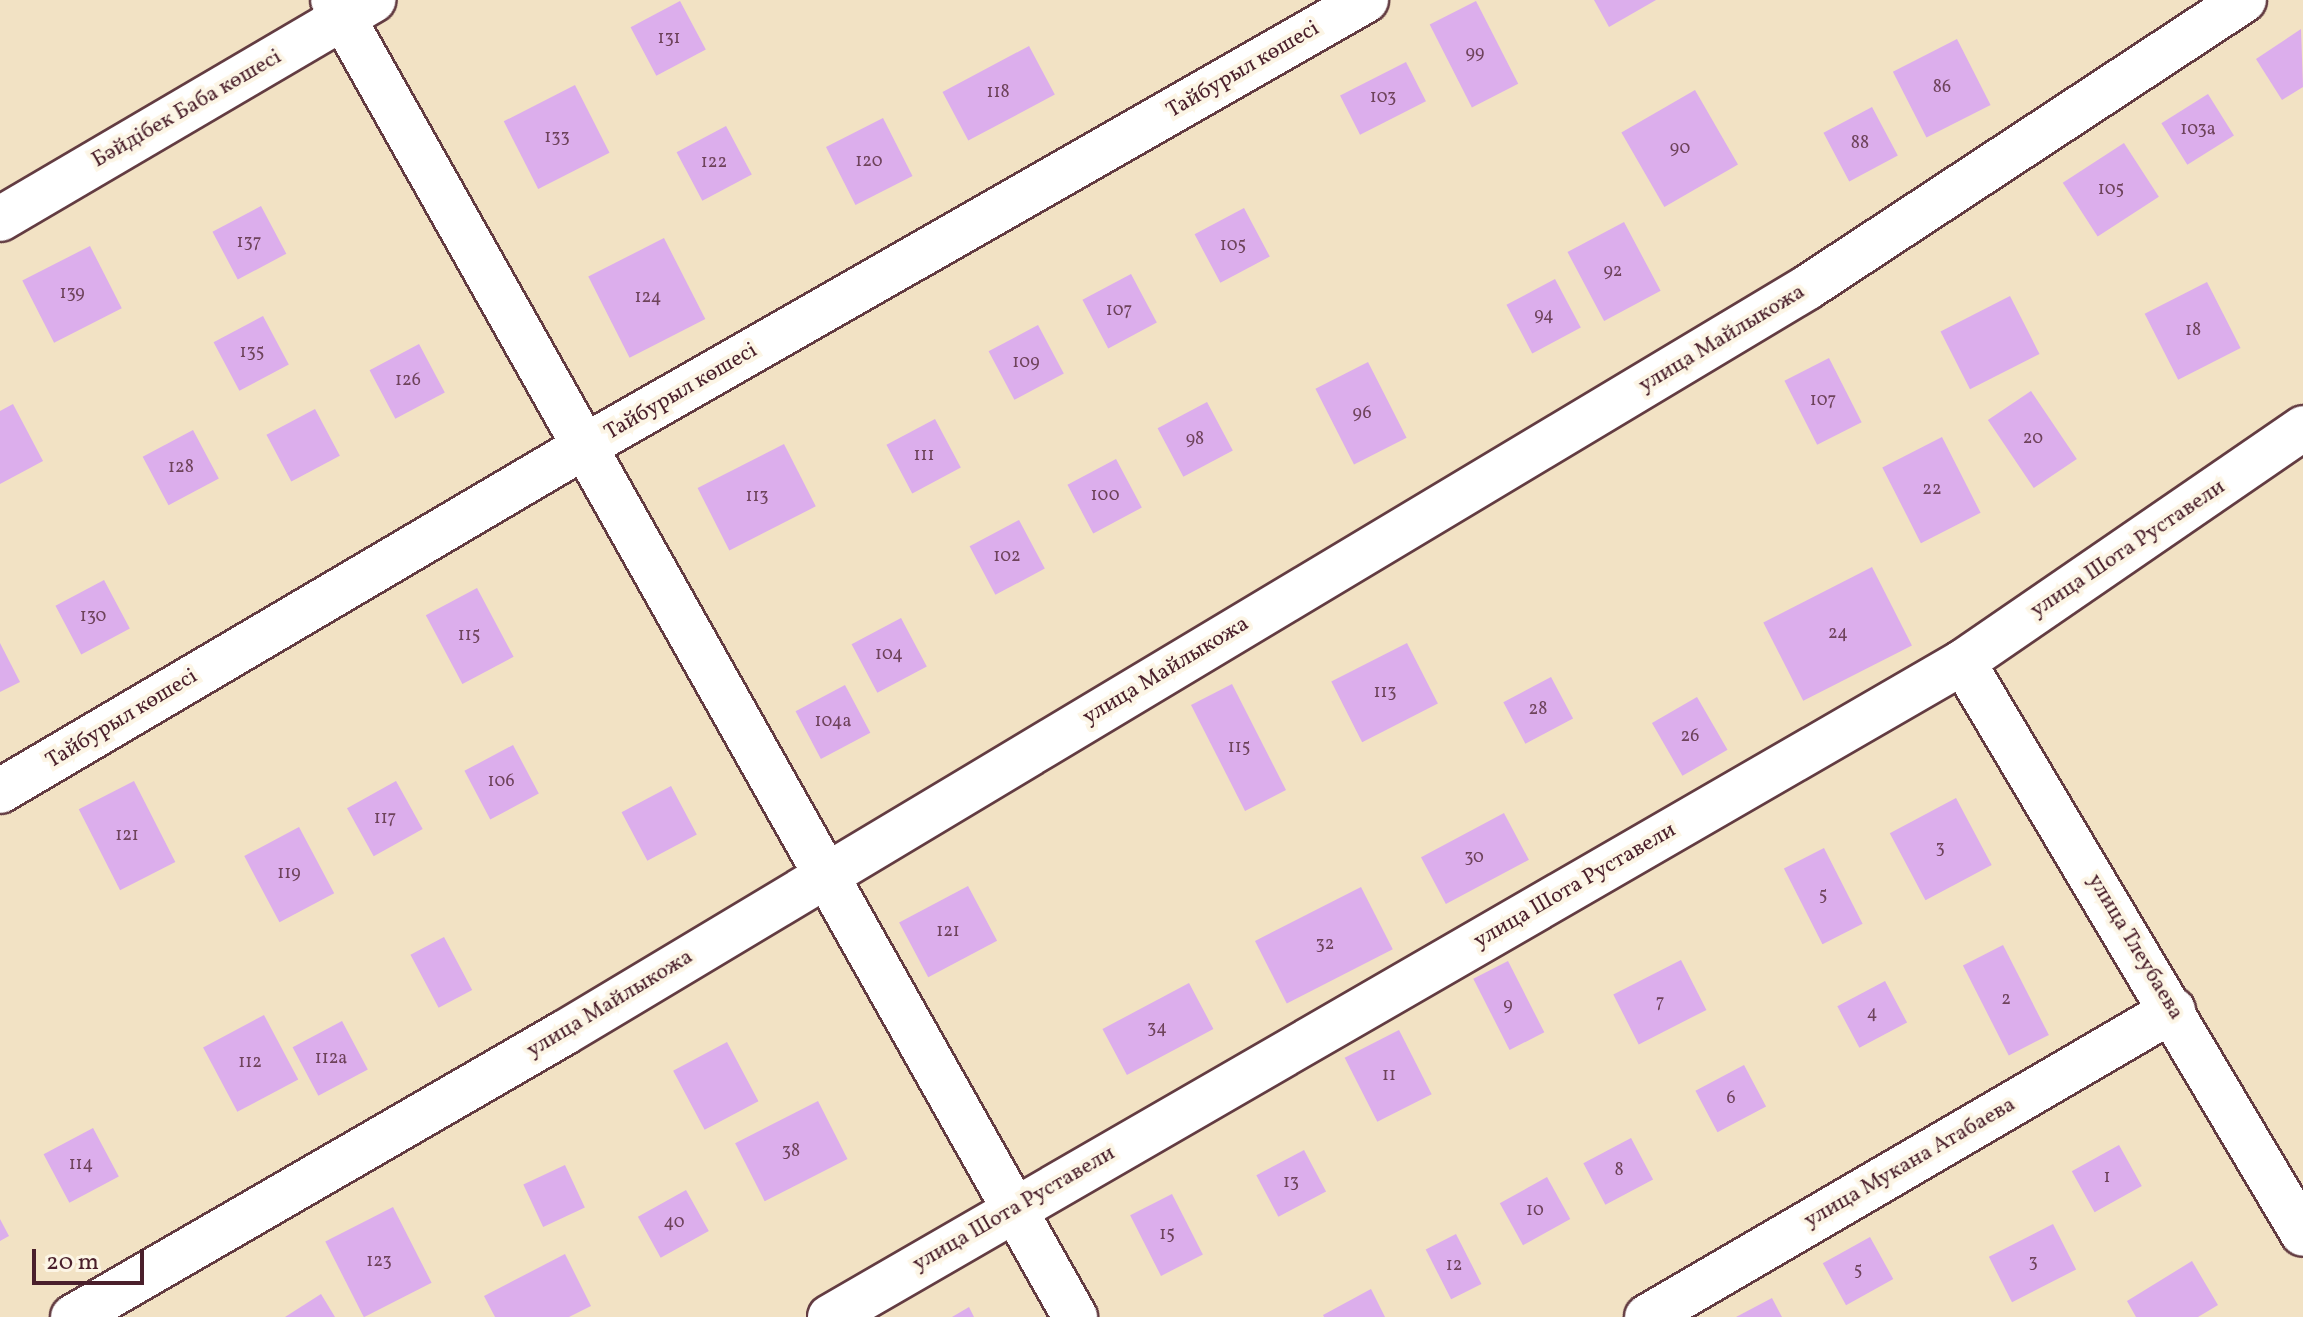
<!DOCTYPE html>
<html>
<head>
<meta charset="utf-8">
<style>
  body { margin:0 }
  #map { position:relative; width:2303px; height:1317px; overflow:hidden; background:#f2e2c4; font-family:Vollkorn,serif }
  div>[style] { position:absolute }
  .building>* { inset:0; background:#dcaeec; transform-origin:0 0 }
  .roads { filter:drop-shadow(2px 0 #633c42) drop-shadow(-2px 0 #633c42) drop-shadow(0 2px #633c42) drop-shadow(0 -2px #633c42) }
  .minor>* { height:44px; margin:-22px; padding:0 22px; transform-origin:22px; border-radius:22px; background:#fff }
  span { translate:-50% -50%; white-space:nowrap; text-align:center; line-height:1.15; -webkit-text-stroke:8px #fcf5e5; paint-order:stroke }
  .number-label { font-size:18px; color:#6e435b }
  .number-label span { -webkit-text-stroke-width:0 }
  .street-label { font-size:22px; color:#4a1f2b }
  .scale { position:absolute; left:32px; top:1249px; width:112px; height:36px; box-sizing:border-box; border:4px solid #4a1f2b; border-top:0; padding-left:10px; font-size:24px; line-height:28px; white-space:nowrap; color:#4a1f2b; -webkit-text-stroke:6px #fcf5e5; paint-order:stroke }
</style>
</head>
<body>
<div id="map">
  <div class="building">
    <div style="clip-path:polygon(1594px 0,1656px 0,1609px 27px)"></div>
    <div style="left:680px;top:1px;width:55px;height:56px;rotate:62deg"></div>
    <div style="left:1476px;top:1px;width:93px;height:52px;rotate:63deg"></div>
    <div style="clip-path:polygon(2301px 29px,2303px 87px,2282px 100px,2256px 59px)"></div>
    <div style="left:1957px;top:39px;width:74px;height:72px;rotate:63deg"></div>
    <div style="left:1029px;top:46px;width:55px;height:98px;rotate:62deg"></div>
    <div style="left:1406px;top:62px;width:44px;height:74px;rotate:63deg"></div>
    <div style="left:575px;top:85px;width:76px;height:80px;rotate:63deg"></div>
    <div style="left:1695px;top:90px;width:86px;height:85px;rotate:60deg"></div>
    <div style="left:2208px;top:94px;width:49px;height:55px;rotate:58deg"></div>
    <div style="left:1872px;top:107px;width:55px;height:55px;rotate:62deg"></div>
    <div style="left:883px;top:118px;width:65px;height:64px;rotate:63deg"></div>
    <div style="left:726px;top:126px;width:55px;height:56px;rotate:62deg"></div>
    <div style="left:2124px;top:143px;width:64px;height:73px;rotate:57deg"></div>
    <div style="left:261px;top:206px;width:54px;height:55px;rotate:62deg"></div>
    <div style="left:1244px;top:208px;width:55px;height:56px;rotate:62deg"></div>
    <div style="left:1624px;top:222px;width:78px;height:64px;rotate:62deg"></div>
    <div style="left:664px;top:238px;width:91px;height:85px;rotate:63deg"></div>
    <div style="left:90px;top:246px;width:70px;height:76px;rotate:63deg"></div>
    <div style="left:1131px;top:274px;width:55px;height:55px;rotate:62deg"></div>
    <div style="left:1555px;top:279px;width:55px;height:55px;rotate:62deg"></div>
    <div style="left:2207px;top:282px;width:74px;height:70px;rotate:63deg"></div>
    <div style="left:2010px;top:296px;width:65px;height:78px;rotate:63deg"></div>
    <div style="left:263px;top:316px;width:55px;height:56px;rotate:62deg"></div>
    <div style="left:1038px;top:325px;width:55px;height:56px;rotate:62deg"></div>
    <div style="left:419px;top:344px;width:55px;height:56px;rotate:62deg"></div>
    <div style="left:1829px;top:358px;width:72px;height:50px;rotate:63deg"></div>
    <div style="left:1368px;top:362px;width:85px;height:59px;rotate:63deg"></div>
    <div style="left:2031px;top:391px;width:82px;height:52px;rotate:56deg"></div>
    <div style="left:1207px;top:402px;width:55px;height:56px;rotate:62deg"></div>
    <div style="clip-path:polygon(13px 404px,43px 461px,0 484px,0 411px)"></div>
    <div style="left:315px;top:409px;width:53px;height:55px;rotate:62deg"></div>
    <div style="left:935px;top:419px;width:55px;height:55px;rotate:62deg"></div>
    <div style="left:193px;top:430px;width:55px;height:57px;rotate:62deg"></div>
    <div style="left:1942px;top:437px;width:85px;height:67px;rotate:63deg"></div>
    <div style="left:784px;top:444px;width:70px;height:97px;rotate:63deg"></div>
    <div style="left:1116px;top:459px;width:55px;height:55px;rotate:62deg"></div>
    <div style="left:1019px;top:520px;width:55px;height:56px;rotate:62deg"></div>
    <div style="left:1872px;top:567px;width:88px;height:122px;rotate:63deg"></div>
    <div style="left:104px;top:580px;width:55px;height:55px;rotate:62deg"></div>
    <div style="left:477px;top:588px;width:78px;height:58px;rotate:62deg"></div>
    <div style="left:901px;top:618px;width:55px;height:56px;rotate:62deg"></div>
    <div style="clip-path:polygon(0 643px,20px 682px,0 692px)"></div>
    <div style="left:1407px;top:643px;width:68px;height:85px;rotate:63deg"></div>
    <div style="left:1551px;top:677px;width:47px;height:54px;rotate:62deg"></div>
    <div style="left:1232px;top:684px;width:119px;height:46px;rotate:63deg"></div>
    <div style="left:845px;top:685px;width:54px;height:56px;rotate:62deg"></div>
    <div style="left:1697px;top:697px;width:61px;height:52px;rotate:60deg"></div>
    <div style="left:513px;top:745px;width:55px;height:55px;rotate:62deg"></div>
    <div style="left:134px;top:781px;width:91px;height:62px;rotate:63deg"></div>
    <div style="left:396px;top:781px;width:55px;height:56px;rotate:61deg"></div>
    <div style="left:671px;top:786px;width:55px;height:56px;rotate:62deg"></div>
    <div style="left:1956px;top:798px;width:76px;height:75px;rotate:62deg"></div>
    <div style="left:1504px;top:813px;width:53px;height:94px;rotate:62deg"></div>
    <div style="left:299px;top:827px;width:75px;height:62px;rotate:62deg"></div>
    <div style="left:1824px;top:848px;width:85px;height:45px;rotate:63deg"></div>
    <div style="left:968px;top:886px;width:62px;height:78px;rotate:62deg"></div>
    <div style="left:1361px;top:887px;width:70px;height:119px;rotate:63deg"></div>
    <div style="left:444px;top:937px;width:60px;height:38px;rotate:62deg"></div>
    <div style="left:2003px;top:945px;width:101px;height:45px;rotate:63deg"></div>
    <div style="left:1681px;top:960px;width:56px;height:76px;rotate:63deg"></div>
    <div style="left:1508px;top:961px;width:80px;height:39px;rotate:63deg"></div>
    <div style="left:1885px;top:981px;width:47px;height:54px;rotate:62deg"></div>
    <div style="left:1189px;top:983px;width:52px;height:98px;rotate:62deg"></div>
    <div style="left:264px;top:1015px;width:73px;height:69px;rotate:62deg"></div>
    <div style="left:342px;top:1021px;width:55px;height:56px;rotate:62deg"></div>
    <div style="left:1399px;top:1030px;width:72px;height:61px;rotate:63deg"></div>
    <div style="left:727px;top:1042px;width:67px;height:61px;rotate:62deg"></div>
    <div style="left:1744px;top:1065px;width:47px;height:55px;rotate:62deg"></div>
    <div style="left:818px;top:1101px;width:65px;height:93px;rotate:63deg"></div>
    <div style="left:93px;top:1128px;width:55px;height:56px;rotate:62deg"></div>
    <div style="left:1631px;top:1138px;width:47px;height:54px;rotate:62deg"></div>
    <div style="left:2119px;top:1145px;width:47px;height:54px;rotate:61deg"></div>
    <div style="left:1304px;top:1150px;width:47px;height:54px;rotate:62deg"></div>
    <div style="left:565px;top:1165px;width:47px;height:46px;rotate:65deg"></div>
    <div style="left:1547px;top:1177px;width:48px;height:54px;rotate:61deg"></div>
    <div style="left:686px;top:1190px;width:47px;height:55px;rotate:61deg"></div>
    <div style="left:1172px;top:1194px;width:68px;height:47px;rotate:63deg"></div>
    <div style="left:393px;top:1207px;width:85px;height:76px;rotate:63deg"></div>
    <div style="clip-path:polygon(0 1219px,9px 1236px,0 1241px)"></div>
    <div style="left:2053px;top:1224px;width:51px;height:72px;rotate:63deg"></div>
    <div style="left:1456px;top:1234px;width:56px;height:34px;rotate:63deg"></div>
    <div style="left:1870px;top:1237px;width:48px;height:54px;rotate:61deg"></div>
    <div style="clip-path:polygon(565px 1254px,591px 1306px,569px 1317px,495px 1317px,484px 1296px)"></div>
    <div style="clip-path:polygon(2192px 1261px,2218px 1305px,2198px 1317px,2136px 1317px,2127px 1301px)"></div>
    <div style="clip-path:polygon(1371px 1289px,1385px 1317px,1324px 1317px,1323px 1315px)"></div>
    <div style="clip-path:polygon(321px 1294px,335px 1317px,285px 1317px)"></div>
    <div style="clip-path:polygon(1772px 1298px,1782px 1317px,1736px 1317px)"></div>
    <div style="clip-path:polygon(969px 1307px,974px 1317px,952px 1317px)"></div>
  </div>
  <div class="roads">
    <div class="minor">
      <div style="left:333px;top:0;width:1512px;rotate:60.6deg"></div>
      <div style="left:0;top:219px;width:433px;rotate:-30.4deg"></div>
      <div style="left:1963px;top:662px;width:665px;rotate:59.27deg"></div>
      <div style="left:0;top:791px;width:676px;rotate:-30.51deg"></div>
      <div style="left:582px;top:448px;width:903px;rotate:-29.74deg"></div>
      <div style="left:73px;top:1317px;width:567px;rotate:-30.05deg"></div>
      <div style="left:564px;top:1033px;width:1451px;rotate:-30.95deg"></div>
      <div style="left:1808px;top:287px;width:522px;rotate:-33.36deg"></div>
      <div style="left:830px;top:1317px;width:1309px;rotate:-30.03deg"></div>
      <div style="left:1963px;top:662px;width:413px;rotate:-34.5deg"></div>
      <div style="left:1647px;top:1317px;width:609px;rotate:-30.27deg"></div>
    </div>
  </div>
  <div class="number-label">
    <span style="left:669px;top:39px">131</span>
    <span style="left:1475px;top:54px">99</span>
    <span style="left:1942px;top:88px">86</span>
    <span style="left:998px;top:93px">118</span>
    <span style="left:1383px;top:98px">103</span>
    <span style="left:2198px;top:130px">103а</span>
    <span style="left:557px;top:138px">133</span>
    <span style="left:1860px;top:144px">88</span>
    <span style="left:1680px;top:149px">90</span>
    <span style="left:869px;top:162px">120</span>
    <span style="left:714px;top:163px">122</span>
    <span style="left:2111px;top:190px">105</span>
    <span style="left:249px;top:243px">137</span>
    <span style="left:1233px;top:246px">105</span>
    <span style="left:1613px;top:272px">92</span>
    <span style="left:72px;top:294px">139</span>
    <span style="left:648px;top:298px">124</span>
    <span style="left:1119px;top:311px">107</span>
    <span style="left:1544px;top:316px">94</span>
    <span style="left:2193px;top:331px">18</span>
    <span style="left:252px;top:353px">135</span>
    <span style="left:1026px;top:363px">109</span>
    <span style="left:408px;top:381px">126</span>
    <span style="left:1823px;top:401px">107</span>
    <span style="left:1362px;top:414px">96</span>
    <span style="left:2033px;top:439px">20</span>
    <span style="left:1195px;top:440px">98</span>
    <span style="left:924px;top:456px">111</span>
    <span style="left:181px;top:468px">128</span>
    <span style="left:1932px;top:490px">22</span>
    <span style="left:1105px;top:496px">100</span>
    <span style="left:757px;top:497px">113</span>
    <span style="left:1007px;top:557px">102</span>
    <span style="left:93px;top:617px">130</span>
    <span style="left:1838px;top:634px">24</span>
    <span style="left:469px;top:636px">115</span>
    <span style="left:889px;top:655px">104</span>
    <span style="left:1385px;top:693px">113</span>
    <span style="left:1538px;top:710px">28</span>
    <span style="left:833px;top:722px">104а</span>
    <span style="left:1690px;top:737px">26</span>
    <span style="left:1239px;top:748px">115</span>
    <span style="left:501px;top:782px">106</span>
    <span style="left:385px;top:819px">117</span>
    <span style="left:127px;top:836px">121</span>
    <span style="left:1940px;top:849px">3</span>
    <span style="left:1474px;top:858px">30</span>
    <span style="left:289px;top:874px">119</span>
    <span style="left:1823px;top:896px">5</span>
    <span style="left:948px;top:932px">121</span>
    <span style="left:1325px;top:945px">32</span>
    <span style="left:2006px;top:1000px">2</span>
    <span style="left:1660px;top:1003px">7</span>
    <span style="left:1508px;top:1006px">9</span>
    <span style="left:1872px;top:1014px">4</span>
    <span style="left:1157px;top:1029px">34</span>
    <span style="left:331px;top:1059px">112а</span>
    <span style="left:250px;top:1063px">112</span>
    <span style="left:1389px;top:1076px">11</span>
    <span style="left:1731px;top:1099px">6</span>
    <span style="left:791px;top:1152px">38</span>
    <span style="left:81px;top:1165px">114</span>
    <span style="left:1619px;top:1171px">8</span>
    <span style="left:2107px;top:1178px">1</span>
    <span style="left:1291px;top:1183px">13</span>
    <span style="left:1535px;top:1211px">10</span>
    <span style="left:674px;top:1223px">40</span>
    <span style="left:1167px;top:1235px">15</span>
    <span style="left:379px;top:1262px">123</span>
    <span style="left:2033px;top:1263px">3</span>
    <span style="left:1454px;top:1266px">12</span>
    <span style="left:1858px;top:1271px">5</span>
  </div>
  <div class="street-label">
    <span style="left:1243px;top:70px;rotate:-30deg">Тайбурыл көшесі</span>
    <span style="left:187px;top:109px;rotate:-30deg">Бәйдібек Баба көшесі</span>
    <span style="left:1722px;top:339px;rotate:-31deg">улица Майлыкожа</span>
    <span style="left:681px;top:392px;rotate:-30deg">Тайбурыл көшесі</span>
    <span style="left:2128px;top:549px;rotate:-34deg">улица Шота Руставели</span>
    <span style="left:1166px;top:671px;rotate:-31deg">улица Майлыкожа</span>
    <span style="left:122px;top:719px;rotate:-31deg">Тайбурыл көшесі</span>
    <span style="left:1575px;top:886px;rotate:-30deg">улица Шота Руставели</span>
    <span style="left:2135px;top:947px;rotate:59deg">улица Тлеубаева</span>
    <span style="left:610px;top:1004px;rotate:-31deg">улица Майлыкожа</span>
    <span style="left:1910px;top:1163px;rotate:-30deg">улица Мукана Атабаева</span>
    <span style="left:1014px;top:1209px;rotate:-30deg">улица Шота Руставели</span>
  </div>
  <div class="scale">20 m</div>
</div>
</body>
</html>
